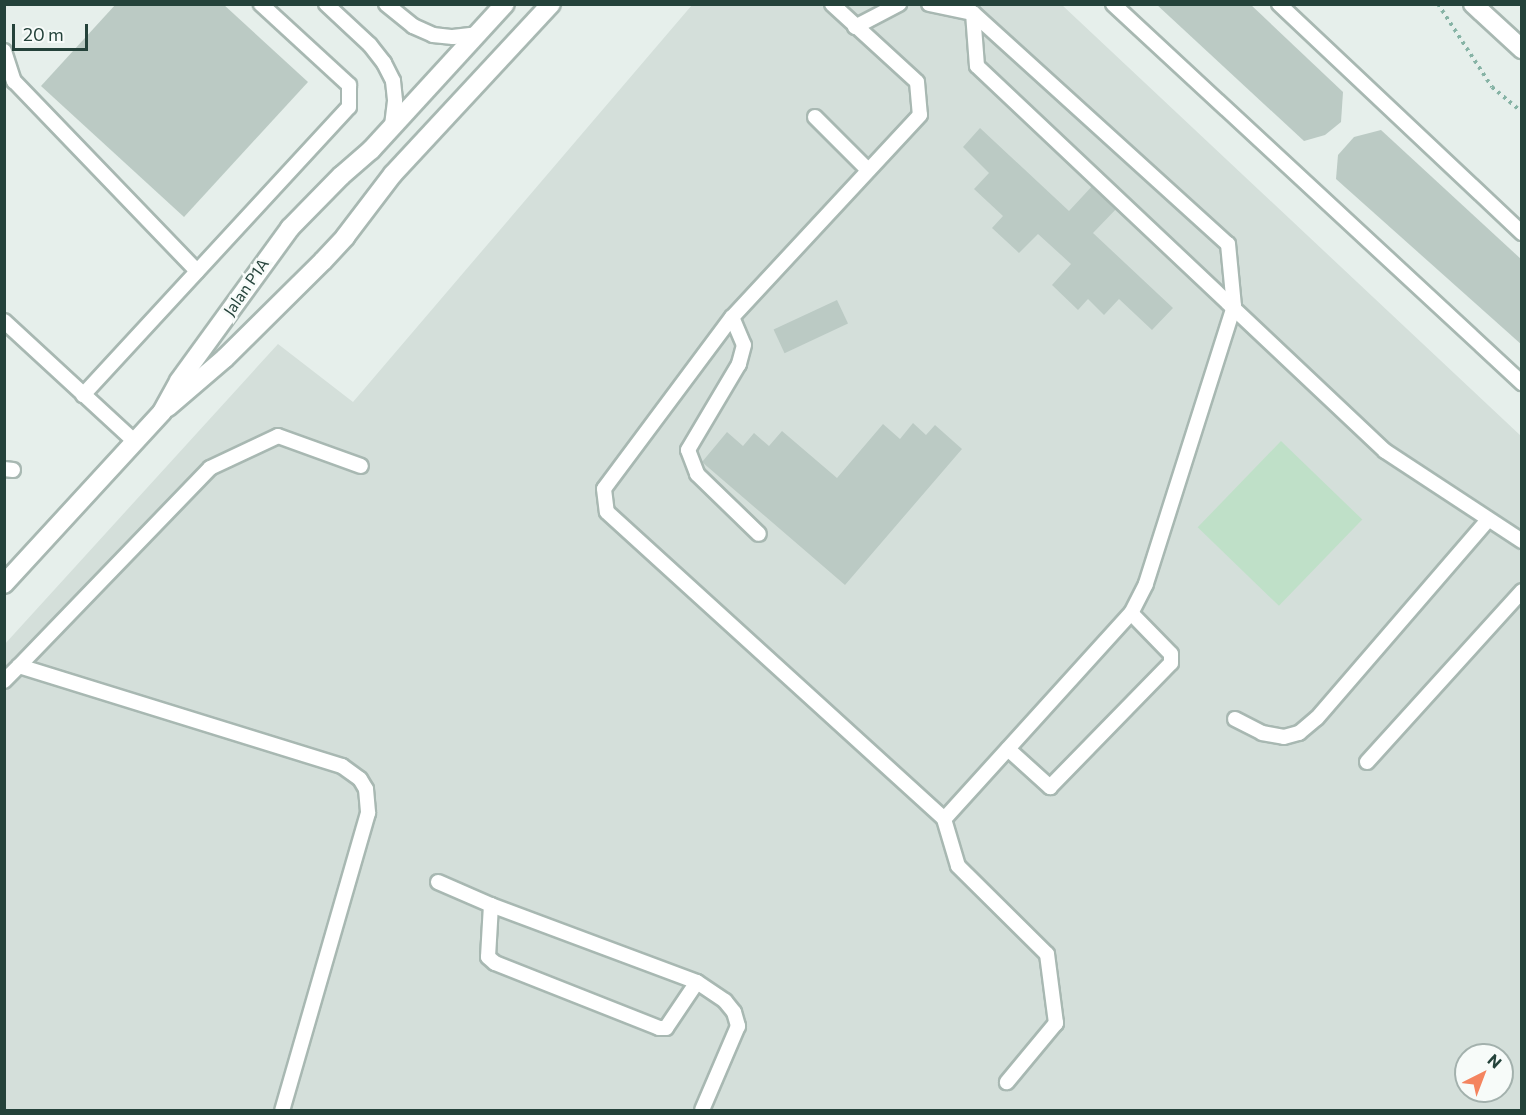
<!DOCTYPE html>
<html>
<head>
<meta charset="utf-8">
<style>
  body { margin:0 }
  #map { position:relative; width:1526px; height:1115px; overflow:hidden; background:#e6efeb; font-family:Commissioner,sans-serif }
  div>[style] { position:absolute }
  .built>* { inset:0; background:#d4dfda }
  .green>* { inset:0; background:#bfe0c8; transform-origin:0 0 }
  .building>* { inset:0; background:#bbcac4; transform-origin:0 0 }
  .path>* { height:4px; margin-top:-2px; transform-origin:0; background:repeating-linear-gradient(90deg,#86b3a5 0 3px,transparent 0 7.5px) }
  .roads { filter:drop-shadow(2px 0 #a8b8b2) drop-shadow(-2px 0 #a8b8b2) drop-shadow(0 2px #a8b8b2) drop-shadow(0 -2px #a8b8b2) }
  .lane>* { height:14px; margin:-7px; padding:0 7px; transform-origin:7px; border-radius:7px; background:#fff }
  .secondary>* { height:18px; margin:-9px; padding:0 9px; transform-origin:9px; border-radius:9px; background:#fff }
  span { translate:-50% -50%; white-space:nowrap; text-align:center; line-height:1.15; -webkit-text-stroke:5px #f7fbf9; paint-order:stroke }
  .street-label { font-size:16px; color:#24423a }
  .frame { position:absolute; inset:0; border:6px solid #24423a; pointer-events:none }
  .north { position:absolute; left:1454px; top:1043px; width:60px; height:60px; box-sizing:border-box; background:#f7fbf9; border:2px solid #a3b1ad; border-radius:50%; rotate:42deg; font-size:16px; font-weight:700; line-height:24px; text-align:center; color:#24423a }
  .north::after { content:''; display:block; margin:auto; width:21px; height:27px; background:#f4845f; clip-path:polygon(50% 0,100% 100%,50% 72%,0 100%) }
  .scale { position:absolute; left:12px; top:24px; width:76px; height:27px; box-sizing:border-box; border:3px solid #24423a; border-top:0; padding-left:8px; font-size:18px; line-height:21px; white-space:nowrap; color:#24423a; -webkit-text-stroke:4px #f7fbf9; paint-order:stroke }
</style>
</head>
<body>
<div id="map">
  <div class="built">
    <div style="clip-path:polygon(evenodd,692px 5px,1062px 5px,1521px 436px,1521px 1110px,5px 1110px,4px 645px,278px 344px,353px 402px,692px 5px,1466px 1055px,1502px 1055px,1502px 1091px,1466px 1091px,1466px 1055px)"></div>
  </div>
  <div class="green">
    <div style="left:1281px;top:441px;width:113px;height:120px;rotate:44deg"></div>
  </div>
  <div class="building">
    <div style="clip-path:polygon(116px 4px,223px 4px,308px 82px,184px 217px,41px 86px)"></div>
    <div style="clip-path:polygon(1156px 4px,1250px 4px,1343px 92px,1341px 122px,1325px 135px,1304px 141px)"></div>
    <div style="clip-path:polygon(980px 128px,1069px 211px,1095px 183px,1119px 206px,1093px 233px,1173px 308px,1152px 330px,1119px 299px,1104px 315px,1088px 299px,1078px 310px,1052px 285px,1071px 264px,1038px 234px,1019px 253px,992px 228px,1003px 216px,974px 189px,989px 173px,963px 147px)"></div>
    <div style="clip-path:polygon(1381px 130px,1522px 260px,1522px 345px,1336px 179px,1338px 155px,1354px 137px)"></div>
    <div style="left:837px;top:300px;width:26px;height:70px;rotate:65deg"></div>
    <div style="clip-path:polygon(913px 423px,926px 435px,935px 425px,962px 449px,845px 585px,702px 462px,727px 432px,743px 446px,754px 433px,769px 446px,782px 431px,837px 478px,883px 424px,900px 439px)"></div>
  </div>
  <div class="path">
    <div style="left:1438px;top:4px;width:99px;rotate:57deg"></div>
    <div style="left:1492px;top:87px;width:39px;rotate:40deg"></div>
  </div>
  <div class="roads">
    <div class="lane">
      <div style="left:326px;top:4px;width:60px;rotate:43deg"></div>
      <div style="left:370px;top:45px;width:23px;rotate:52deg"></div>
      <div style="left:384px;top:63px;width:20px;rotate:63deg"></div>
      <div style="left:393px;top:81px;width:20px;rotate:84deg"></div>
      <div style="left:395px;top:101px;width:25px;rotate:97deg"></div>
      <div style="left:386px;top:4px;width:35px;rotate:39deg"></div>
      <div style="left:413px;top:26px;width:22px;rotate:24deg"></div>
      <div style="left:433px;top:35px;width:20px;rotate:6deg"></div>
      <div style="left:453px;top:37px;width:24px;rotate:-7deg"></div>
      <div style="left:832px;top:4px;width:115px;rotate:42.5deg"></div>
      <div style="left:917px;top:82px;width:33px;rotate:85deg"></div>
      <div style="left:920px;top:115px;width:276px;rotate:132.9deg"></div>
      <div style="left:732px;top:317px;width:214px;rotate:126.7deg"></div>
      <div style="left:604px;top:489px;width:23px;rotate:83deg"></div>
      <div style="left:607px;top:512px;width:456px;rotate:42.3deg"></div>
      <div style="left:944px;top:819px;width:49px;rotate:73.4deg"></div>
      <div style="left:958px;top:866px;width:125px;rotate:44.7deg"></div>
      <div style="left:1047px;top:954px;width:70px;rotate:82.6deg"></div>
      <div style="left:1056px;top:1023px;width:77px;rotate:129.7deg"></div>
      <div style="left:929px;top:4px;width:45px;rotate:11.6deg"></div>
      <div style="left:973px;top:13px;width:344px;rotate:42.2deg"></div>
      <div style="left:1228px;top:244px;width:62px;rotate:84.5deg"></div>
      <div style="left:1234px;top:306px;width:292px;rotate:107.6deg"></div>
      <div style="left:1146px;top:584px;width:33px;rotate:117deg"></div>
      <div style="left:1131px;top:613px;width:278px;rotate:132.2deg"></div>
      <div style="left:1113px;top:4px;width:558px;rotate:42.82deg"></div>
      <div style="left:1279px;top:4px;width:334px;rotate:43.3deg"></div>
      <div style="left:973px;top:13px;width:53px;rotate:85.7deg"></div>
      <div style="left:977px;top:66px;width:561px;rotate:43.34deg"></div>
      <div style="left:1385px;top:451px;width:164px;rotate:33.3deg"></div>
      <div style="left:855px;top:27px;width:50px;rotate:-27.6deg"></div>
      <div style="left:4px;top:51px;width:32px;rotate:72deg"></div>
      <div style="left:14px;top:81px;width:264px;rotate:46.1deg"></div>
      <div style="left:815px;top:117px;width:75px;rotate:45deg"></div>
      <div style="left:732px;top:317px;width:30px;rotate:67deg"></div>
      <div style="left:744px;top:345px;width:20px;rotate:105deg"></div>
      <div style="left:739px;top:364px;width:100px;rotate:120.7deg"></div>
      <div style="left:688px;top:450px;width:26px;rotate:69deg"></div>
      <div style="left:697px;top:474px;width:86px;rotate:44.1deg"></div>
      <div style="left:4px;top:321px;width:178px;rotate:42.7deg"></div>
      <div style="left:83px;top:395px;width:392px;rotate:-47.3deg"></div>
      <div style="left:349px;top:107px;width:22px;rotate:-90deg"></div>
      <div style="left:349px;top:85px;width:120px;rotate:-137.4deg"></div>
      <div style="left:4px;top:469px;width:9px;rotate:6deg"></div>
      <div style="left:19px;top:666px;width:275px;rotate:-46deg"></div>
      <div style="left:210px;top:468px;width:75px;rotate:-25.2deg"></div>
      <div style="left:278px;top:436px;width:88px;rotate:19.9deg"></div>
      <div style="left:4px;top:681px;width:21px;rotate:-45deg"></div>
      <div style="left:19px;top:666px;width:338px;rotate:17.2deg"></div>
      <div style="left:342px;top:766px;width:22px;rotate:36deg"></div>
      <div style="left:360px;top:779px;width:12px;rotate:59deg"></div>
      <div style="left:366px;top:789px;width:24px;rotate:85deg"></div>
      <div style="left:368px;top:813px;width:309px;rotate:106.1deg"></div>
      <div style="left:1235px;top:719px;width:30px;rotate:27deg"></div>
      <div style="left:1262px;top:733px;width:22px;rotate:10deg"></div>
      <div style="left:1284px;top:737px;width:16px;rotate:-15deg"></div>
      <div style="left:1299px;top:733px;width:23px;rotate:-40deg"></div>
      <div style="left:1317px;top:718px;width:262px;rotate:-49.2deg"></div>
      <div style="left:1008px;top:749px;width:57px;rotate:42.1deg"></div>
      <div style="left:1050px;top:787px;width:173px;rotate:-45.7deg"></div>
      <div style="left:1171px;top:663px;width:9px;rotate:-90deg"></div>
      <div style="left:1171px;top:654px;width:57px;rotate:-134.3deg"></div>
      <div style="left:1367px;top:762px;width:231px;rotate:-47.8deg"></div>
      <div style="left:438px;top:882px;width:58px;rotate:23.5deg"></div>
      <div style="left:491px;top:905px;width:220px;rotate:20.5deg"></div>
      <div style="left:697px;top:982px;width:34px;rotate:34deg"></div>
      <div style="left:725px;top:1001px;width:14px;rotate:51deg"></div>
      <div style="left:734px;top:1012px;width:15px;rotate:74deg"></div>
      <div style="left:738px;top:1026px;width:91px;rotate:113.2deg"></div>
      <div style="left:491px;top:905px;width:52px;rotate:93.3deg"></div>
      <div style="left:488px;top:957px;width:9px;rotate:41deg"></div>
      <div style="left:495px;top:963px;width:176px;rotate:21.6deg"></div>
      <div style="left:659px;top:1028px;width:7px"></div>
      <div style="left:666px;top:1028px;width:55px;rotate:-56deg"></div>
    </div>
    <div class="secondary">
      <div style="left:1473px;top:4px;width:67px;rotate:42.6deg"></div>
      <div style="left:168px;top:407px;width:75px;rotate:-40.7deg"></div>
      <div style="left:225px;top:358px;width:138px;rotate:-44.7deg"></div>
      <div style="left:323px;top:261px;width:33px;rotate:-47deg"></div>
      <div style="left:345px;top:237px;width:79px;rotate:-52.7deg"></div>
      <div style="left:393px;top:174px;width:232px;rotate:-47.1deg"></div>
      <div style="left:4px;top:584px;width:234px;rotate:-47.4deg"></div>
      <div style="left:162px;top:412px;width:35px;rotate:-61deg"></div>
      <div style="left:179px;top:381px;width:189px;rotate:-54deg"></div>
      <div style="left:290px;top:228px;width:73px;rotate:-45.6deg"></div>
      <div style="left:341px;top:176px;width:40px;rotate:-41deg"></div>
      <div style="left:371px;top:150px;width:198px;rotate:-47.5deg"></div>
    </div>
  </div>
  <div class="street-label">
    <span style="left:246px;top:287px;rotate:-55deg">Jalan P1A</span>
  </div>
  <div class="frame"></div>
  <div class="north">N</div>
  <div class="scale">20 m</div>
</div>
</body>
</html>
